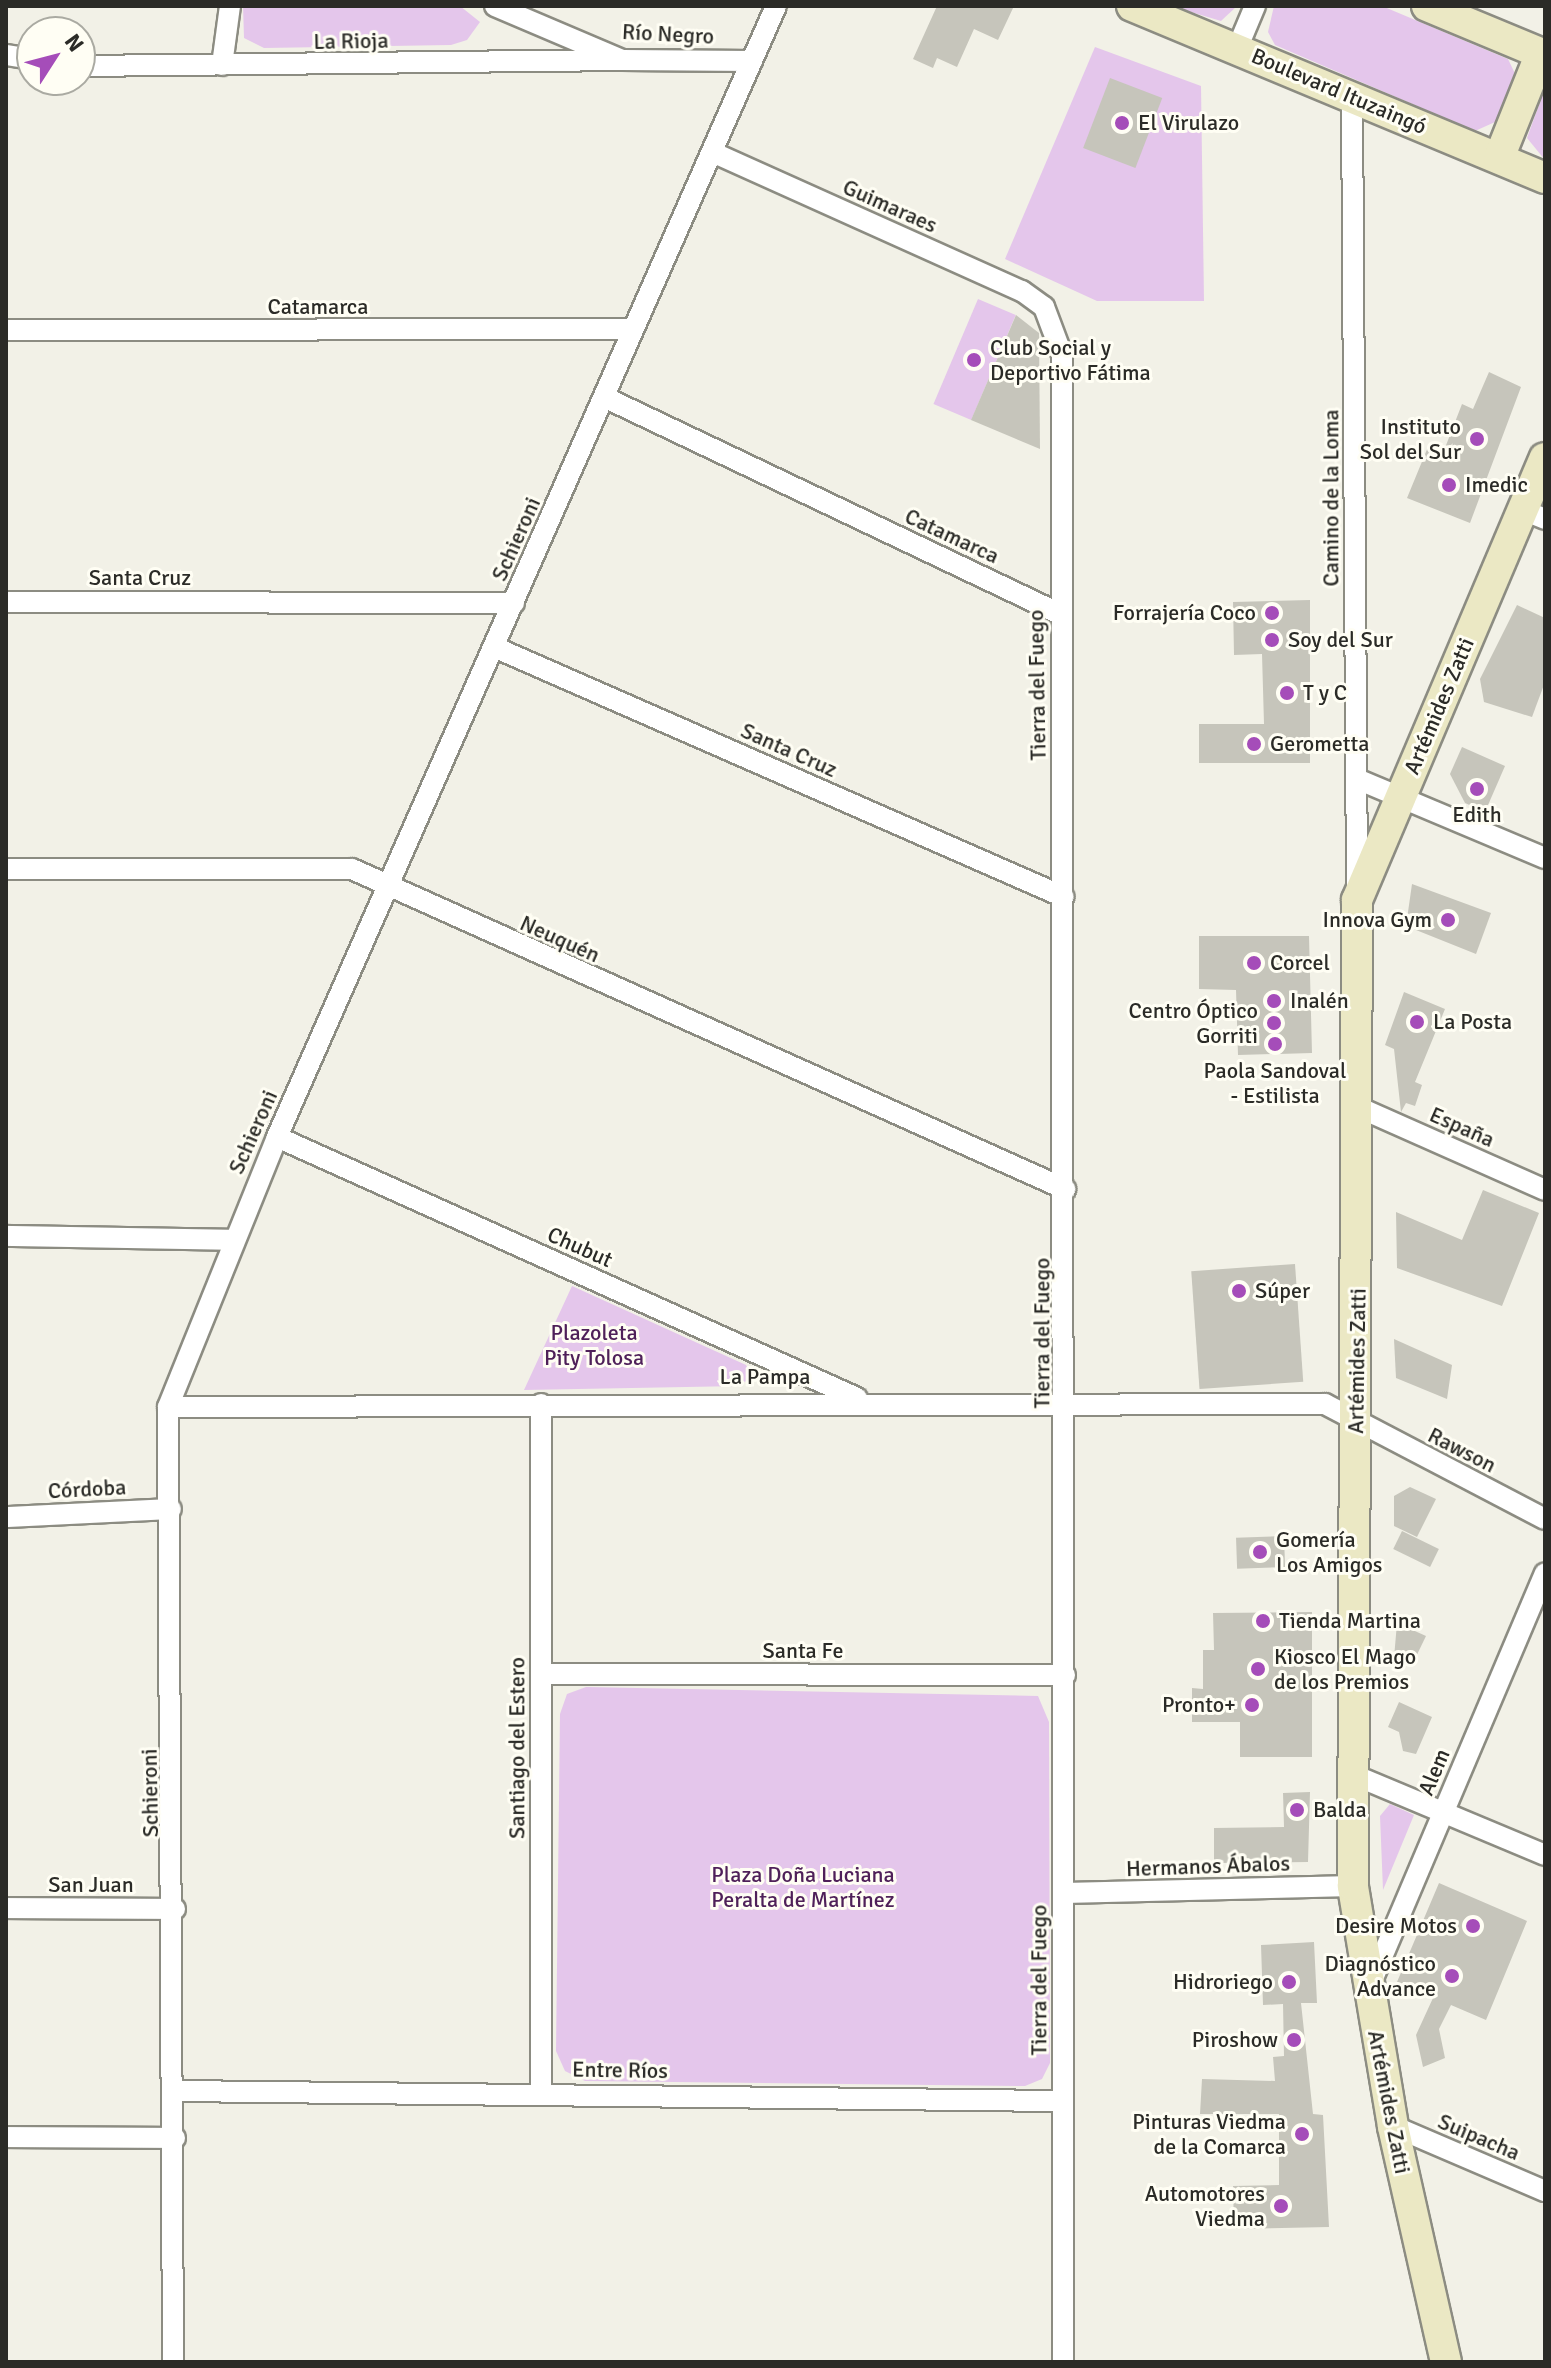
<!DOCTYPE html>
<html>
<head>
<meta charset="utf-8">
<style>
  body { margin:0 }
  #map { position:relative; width:1551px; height:2368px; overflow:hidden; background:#f2f1e7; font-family:Signika,sans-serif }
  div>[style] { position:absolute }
  .green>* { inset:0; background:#e4c6eb; transform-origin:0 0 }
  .building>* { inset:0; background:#c6c5bb; transform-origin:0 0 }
  .roads { filter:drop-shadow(2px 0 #8c8c82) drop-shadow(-2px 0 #8c8c82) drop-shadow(0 2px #8c8c82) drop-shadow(0 -2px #8c8c82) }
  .minor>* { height:20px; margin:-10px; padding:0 10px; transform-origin:10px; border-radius:10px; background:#fff }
  .secondary>* { height:30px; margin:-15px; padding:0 15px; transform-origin:15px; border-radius:15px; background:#ebe8c4 }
  .dots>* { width:22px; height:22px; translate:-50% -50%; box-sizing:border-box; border:4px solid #fffef4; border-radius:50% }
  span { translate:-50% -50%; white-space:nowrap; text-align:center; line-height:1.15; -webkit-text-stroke:6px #fffef4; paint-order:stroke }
  .street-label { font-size:22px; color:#2b2b27 }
  .poi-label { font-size:22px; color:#2b2b27 }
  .left { translate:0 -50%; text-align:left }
  .right { translate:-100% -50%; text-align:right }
  .park-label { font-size:22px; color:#4f2059 }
  .frame { position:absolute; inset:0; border:8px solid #2b2b27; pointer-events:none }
  .north { position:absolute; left:16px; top:16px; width:80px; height:80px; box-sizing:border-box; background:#fffef4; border:2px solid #aaaaa2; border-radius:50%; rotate:54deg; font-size:22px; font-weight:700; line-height:32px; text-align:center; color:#2b2b27 }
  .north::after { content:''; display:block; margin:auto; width:28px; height:36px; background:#a54db9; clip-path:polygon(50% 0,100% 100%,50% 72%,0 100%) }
</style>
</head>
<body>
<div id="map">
  <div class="green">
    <div style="clip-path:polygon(243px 6px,460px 6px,480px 22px,467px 40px,451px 45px,264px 48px,244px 38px)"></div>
    <div style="clip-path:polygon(1171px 6px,1237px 6px,1221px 21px)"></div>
    <div style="clip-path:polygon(1274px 6px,1382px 6px,1508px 59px,1519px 82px,1504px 118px,1475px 131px,1275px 45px,1268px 32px)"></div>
    <div style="clip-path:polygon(1095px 47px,1201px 86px,1204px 301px,1097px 301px,1005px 259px)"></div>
    <div style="clip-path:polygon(1545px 88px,1545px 160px,1527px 138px)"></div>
    <div style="left:978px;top:299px;width:41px;height:114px;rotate:23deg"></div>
    <div style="clip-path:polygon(572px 1286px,746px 1365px,752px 1376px,740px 1386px,524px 1390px)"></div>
    <div style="clip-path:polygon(586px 1687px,1038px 1696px,1049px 1722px,1050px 2063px,1042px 2079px,1025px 2086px,585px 2081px,565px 2071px,556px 2051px,560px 1714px,567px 1694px)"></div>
    <div style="clip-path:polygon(1390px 1804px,1414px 1815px,1383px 1890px,1380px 1816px)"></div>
  </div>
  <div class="building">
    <div style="clip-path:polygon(937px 6px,1014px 6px,998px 40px,974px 29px,957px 67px,937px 58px,933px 68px,913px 59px)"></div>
    <div style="left:1110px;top:78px;width:56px;height:75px;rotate:21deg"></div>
    <div style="clip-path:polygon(1016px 315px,1039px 333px,1040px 449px,971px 420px)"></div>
    <div style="clip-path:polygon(1489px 372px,1521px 387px,1470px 523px,1407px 498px,1428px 447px,1443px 453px,1462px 404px,1473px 409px)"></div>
    <div style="clip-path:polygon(1310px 600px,1310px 763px,1199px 763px,1199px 724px,1264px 724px,1262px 654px,1234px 655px,1233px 602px)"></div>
    <div style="clip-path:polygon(1517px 605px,1545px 618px,1545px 682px,1532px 717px,1484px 702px,1480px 679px)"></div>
    <div style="clip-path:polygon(1462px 747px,1505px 766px,1485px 812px,1465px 803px,1450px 774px)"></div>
    <div style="clip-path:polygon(1412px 884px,1491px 913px,1476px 954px,1406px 926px)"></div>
    <div style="clip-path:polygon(1199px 936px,1309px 936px,1312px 1053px,1238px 1055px,1236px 990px,1199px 989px)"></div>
    <div style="clip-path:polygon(1404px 992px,1445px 1009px,1415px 1082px,1422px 1085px,1415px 1106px,1406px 1103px,1401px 1112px,1394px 1049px,1385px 1045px)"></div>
    <div style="clip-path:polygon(1483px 1190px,1539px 1213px,1502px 1306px,1397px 1268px,1396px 1212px,1462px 1240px)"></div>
    <div style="left:1295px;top:1264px;width:118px;height:104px;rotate:86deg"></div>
    <div style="clip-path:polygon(1394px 1339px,1452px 1365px,1447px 1399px,1396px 1378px)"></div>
    <div style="clip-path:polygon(1410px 1487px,1436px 1499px,1417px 1537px,1394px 1526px,1394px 1496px)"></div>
    <div style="left:1402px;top:1531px;width:41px;height:20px;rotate:26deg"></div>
    <div style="left:1284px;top:1536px;width:31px;height:48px;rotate:88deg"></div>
    <div style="clip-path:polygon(1312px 1612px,1312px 1757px,1240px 1757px,1240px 1722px,1192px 1722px,1192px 1688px,1203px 1689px,1203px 1650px,1214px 1650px,1213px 1613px)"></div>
    <div style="clip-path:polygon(1397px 1623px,1426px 1636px,1411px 1667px,1394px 1658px)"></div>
    <div style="clip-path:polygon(1399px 1702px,1432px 1717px,1416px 1754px,1403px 1751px,1399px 1732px,1388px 1727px)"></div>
    <div style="clip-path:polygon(1310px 1792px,1308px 1862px,1214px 1863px,1214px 1828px,1284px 1827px,1283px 1793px)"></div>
    <div style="clip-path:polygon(1439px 1883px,1527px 1921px,1486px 2020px,1451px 2005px,1439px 2029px,1445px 2058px,1423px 2067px,1416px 2035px,1433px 1998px,1397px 1982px)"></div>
    <div style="clip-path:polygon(1314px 1942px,1317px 2003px,1301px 2003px,1313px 2114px,1323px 2115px,1329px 2227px,1234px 2229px,1233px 2186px,1279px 2185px,1279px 2114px,1200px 2114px,1202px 2079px,1275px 2081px,1273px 2057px,1284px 2056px,1283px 2004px,1263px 2005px,1261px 1945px)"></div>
  </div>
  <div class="roads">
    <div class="minor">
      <div style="left:495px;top:6px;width:138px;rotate:23deg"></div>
      <div style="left:622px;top:60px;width:130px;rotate:0.4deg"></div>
      <div style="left:1237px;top:49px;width:47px;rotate:-67.3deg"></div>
      <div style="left:6px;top:55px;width:26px;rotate:9deg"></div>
      <div style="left:222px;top:65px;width:60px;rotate:-82.3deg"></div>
      <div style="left:80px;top:66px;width:542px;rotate:-0.63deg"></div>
      <div style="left:1352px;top:96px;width:792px;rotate:89.64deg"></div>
      <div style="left:712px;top:152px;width:340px;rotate:24.2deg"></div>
      <div style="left:1022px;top:291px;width:27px;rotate:36deg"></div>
      <div style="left:1044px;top:307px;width:51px;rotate:69.4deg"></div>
      <div style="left:1062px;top:355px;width:2007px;rotate:89.97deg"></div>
      <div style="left:6px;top:330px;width:625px;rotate:-0.09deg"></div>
      <div style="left:606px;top:398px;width:503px;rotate:25.44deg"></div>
      <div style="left:1523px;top:510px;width:24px;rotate:22deg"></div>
      <div style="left:6px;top:602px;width:508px;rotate:0.11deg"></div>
      <div style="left:494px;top:647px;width:622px;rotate:23.68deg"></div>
      <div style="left:1357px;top:779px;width:204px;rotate:22.8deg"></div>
      <div style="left:6px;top:869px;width:346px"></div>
      <div style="left:352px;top:869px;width:782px;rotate:24.17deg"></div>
      <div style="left:1360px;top:1108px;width:202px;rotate:23.9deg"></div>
      <div style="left:277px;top:1137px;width:636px;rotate:24.23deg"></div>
      <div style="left:6px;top:1236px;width:226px;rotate:1deg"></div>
      <div style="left:168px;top:1407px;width:1157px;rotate:-0.15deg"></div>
      <div style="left:1325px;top:1404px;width:248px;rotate:27.6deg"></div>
      <div style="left:6px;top:1517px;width:165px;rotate:-2.8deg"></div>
      <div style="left:542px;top:1674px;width:523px;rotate:0.11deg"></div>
      <div style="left:1354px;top:1775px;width:207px;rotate:22.7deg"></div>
      <div style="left:1064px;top:1893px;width:289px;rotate:-1.4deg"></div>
      <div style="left:6px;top:1908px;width:169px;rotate:0.3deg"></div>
      <div style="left:1371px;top:1983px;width:445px;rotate:-67deg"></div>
      <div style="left:176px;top:2091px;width:887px;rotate:0.65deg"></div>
      <div style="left:541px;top:2093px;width:689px;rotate:-90deg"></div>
      <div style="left:1393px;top:2126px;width:165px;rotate:23.2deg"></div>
      <div style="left:6px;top:2137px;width:169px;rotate:0.3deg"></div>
      <div style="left:173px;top:2362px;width:955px;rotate:-90.3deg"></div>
      <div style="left:168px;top:1407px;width:291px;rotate:-68deg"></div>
      <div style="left:277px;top:1137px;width:1236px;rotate:-66.19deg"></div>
    </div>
    <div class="secondary">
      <div style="left:1132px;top:6px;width:447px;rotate:22.6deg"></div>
      <div style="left:1427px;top:6px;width:128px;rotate:22.6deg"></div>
      <div style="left:1499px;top:158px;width:113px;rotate:-68.2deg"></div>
      <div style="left:1446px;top:2362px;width:242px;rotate:-102.7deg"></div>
      <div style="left:1393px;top:2126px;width:243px;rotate:-99.5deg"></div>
      <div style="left:1353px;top:1886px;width:986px;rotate:-89.77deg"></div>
      <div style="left:1357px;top:900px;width:480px;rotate:-67deg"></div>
    </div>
  </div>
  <div class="dots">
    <div style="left:1122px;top:123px;background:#a54db9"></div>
    <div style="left:974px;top:360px;background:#a54db9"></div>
    <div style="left:1477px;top:439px;background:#a54db9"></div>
    <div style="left:1449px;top:485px;background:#a54db9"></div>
    <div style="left:1272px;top:613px;background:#a54db9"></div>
    <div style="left:1272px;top:640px;background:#a54db9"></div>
    <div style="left:1287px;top:693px;background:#a54db9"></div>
    <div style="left:1254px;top:744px;background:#a54db9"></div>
    <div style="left:1477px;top:789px;background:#a54db9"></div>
    <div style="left:1448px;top:920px;background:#a54db9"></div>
    <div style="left:1254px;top:963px;background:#a54db9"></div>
    <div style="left:1274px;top:1001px;background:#a54db9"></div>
    <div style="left:1417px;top:1022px;background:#a54db9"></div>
    <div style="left:1274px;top:1023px;background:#a54db9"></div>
    <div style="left:1275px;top:1044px;background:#a54db9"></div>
    <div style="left:1239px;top:1291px;background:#a54db9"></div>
    <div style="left:1260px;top:1552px;background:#a54db9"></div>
    <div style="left:1263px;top:1621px;background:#a54db9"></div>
    <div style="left:1258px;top:1669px;background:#a54db9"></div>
    <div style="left:1252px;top:1705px;background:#a54db9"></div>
    <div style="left:1297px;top:1810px;background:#a54db9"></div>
    <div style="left:1473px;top:1926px;background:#a54db9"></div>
    <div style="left:1452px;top:1976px;background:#a54db9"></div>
    <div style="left:1289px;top:1982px;background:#a54db9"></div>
    <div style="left:1294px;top:2040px;background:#a54db9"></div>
    <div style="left:1302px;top:2134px;background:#a54db9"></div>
    <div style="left:1281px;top:2206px;background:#a54db9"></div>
  </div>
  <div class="street-label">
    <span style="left:668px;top:34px;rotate:3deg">Río Negro</span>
    <span style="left:351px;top:41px;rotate:-1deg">La Rioja</span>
    <span style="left:1339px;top:91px;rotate:23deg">Boulevard Ituzaingó</span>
    <span style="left:890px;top:206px;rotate:24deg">Guimaraes</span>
    <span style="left:318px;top:307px">Catamarca</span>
    <span style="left:1331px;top:498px;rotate:-90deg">Camino de la Loma</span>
    <span style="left:952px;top:536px;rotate:25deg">Catamarca</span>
    <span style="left:516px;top:539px;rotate:-66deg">Schieroni</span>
    <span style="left:140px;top:578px">Santa Cruz</span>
    <span style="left:1037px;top:685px;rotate:-91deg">Tierra del Fuego</span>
    <span style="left:1439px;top:706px;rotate:-67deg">Artémides Zatti</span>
    <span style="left:789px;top:750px;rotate:24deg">Santa Cruz</span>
    <span style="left:560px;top:939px;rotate:24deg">Neuquén</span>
    <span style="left:1462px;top:1127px;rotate:24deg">España</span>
    <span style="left:253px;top:1132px;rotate:-66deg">Schieroni</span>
    <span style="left:580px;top:1247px;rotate:24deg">Chubut</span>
    <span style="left:1042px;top:1333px;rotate:-90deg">Tierra del Fuego</span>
    <span style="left:1357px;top:1361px;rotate:-89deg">Artémides Zatti</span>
    <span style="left:765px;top:1377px">La Pampa</span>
    <span style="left:1462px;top:1450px;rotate:27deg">Rawson</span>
    <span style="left:87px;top:1489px;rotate:-3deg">Córdoba</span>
    <span style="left:803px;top:1651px">Santa Fe</span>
    <span style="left:517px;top:1748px;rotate:-90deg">Santiago del Estero</span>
    <span style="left:1434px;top:1772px;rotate:-67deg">Alem</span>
    <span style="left:150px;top:1793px;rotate:-91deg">Schieroni</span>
    <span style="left:1208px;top:1866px;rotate:-2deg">Hermanos Ábalos</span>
    <span style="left:91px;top:1885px">San Juan</span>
    <span style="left:1039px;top:1980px;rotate:-90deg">Tierra del Fuego</span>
    <span style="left:620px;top:2070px;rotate:1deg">Entre Ríos</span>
    <span style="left:1389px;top:2102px;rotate:79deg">Artémides Zatti</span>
    <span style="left:1479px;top:2137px;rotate:23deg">Suipacha</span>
  </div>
  <div class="poi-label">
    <span class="left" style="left:1138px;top:123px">El Virulazo</span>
    <span class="left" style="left:990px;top:360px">Club Social y<br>Deportivo Fátima</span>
    <span class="right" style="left:1461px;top:439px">Instituto<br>Sol del Sur</span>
    <span class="left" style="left:1465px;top:485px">Imedic</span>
    <span class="right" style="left:1256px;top:613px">Forrajería Coco</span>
    <span class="left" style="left:1288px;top:640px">Soy del Sur</span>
    <span class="left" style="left:1303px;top:693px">T y C</span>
    <span class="left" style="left:1270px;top:744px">Gerometta</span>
    <span style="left:1477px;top:815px">Edith</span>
    <span class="right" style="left:1432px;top:920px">Innova Gym</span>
    <span class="left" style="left:1270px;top:963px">Corcel</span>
    <span class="left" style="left:1290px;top:1001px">Inalén</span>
    <span class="right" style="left:1258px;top:1023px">Centro Óptico<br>Gorriti</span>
    <span class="left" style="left:1433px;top:1022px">La Posta</span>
    <span style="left:1275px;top:1083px">Paola Sandoval<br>- Estilista</span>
    <span class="left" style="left:1255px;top:1291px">Súper</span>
    <span class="left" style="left:1276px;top:1552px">Gomería<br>Los Amigos</span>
    <span class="left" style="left:1279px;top:1621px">Tienda Martina</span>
    <span class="left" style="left:1274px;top:1669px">Kiosco El Mago<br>de los Premios</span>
    <span class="right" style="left:1236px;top:1705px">Pronto+</span>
    <span class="left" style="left:1313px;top:1810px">Balda</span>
    <span class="right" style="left:1457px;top:1926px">Desire Motos</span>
    <span class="right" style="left:1436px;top:1976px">Diagnóstico<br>Advance</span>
    <span class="right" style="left:1273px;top:1982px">Hidroriego</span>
    <span class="right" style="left:1278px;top:2040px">Piroshow</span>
    <span class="right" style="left:1286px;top:2134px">Pinturas Viedma<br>de la Comarca</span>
    <span class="right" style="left:1265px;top:2206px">Automotores<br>Viedma</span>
  </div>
  <div class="park-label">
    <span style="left:594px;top:1345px">Plazoleta<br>Pity Tolosa</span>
    <span style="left:803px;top:1887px">Plaza Doña Luciana<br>Peralta de Martínez</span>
  </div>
  <div class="frame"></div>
  <div class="north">N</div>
</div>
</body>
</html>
